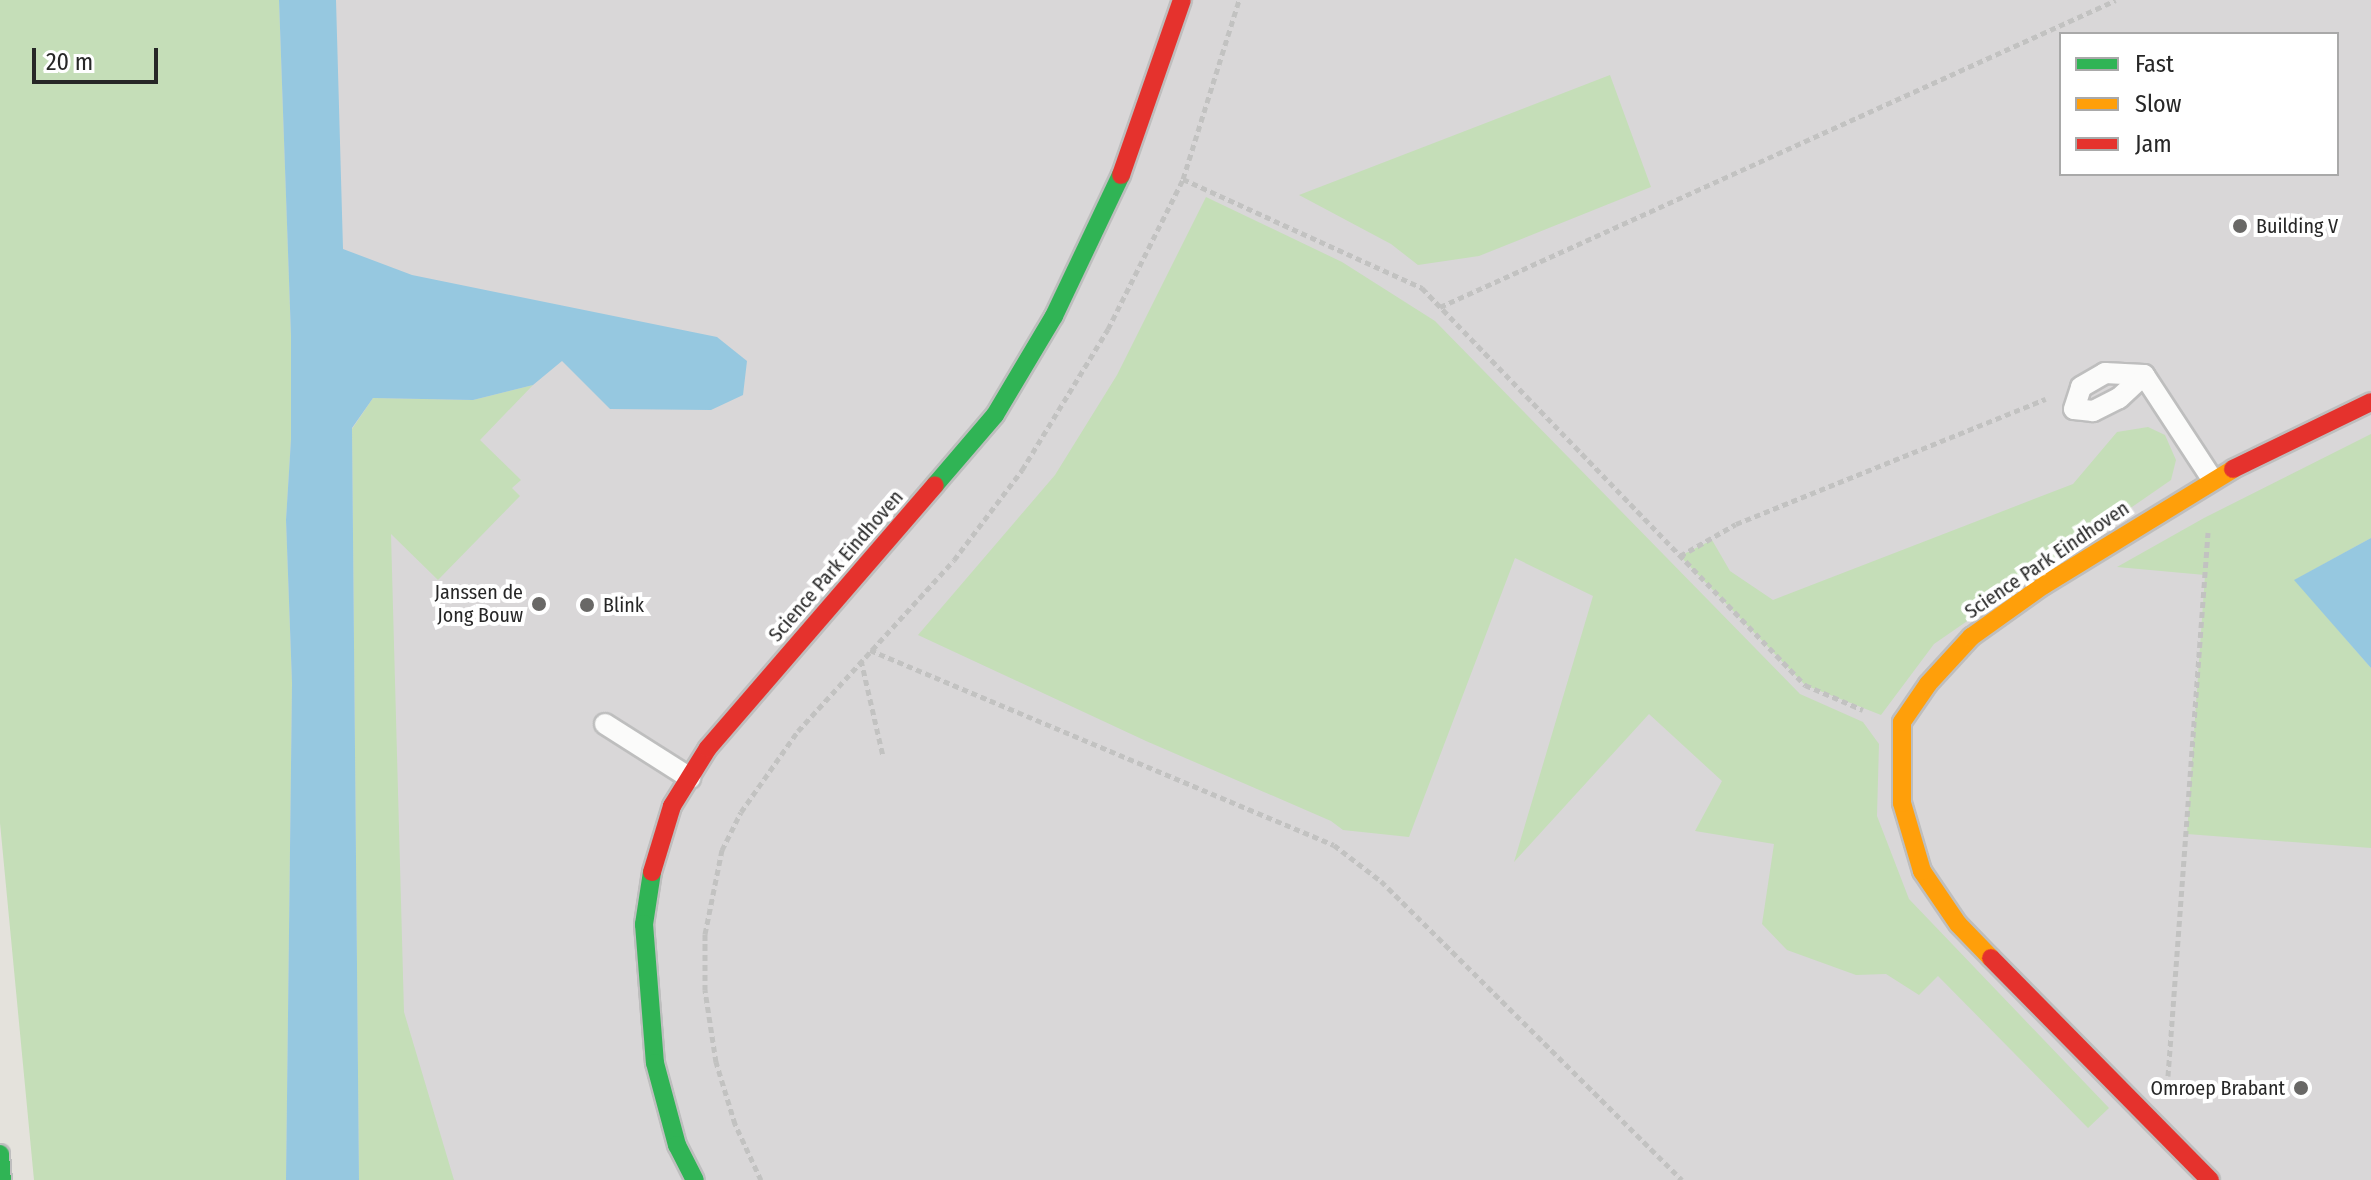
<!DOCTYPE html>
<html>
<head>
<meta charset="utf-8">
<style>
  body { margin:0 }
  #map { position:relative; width:2371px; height:1180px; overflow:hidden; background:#e4e2dc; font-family:"Fira Sans Condensed",sans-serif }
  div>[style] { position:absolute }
  .industrial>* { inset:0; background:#d9d7d8 }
  .green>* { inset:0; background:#c5deb8 }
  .water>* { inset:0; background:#96c8e0 }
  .path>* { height:5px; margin-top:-2.5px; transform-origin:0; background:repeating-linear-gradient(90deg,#c2c2c1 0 6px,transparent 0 10px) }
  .roads { filter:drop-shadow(2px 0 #bebebe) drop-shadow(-2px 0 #bebebe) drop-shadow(0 2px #bebebe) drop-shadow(0 -2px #bebebe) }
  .lane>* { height:20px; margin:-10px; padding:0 10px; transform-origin:10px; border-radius:10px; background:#fbfbfa }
  .fast>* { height:18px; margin:-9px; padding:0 9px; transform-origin:9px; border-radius:9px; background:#30b455 }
  .slow>* { height:18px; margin:-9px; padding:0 9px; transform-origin:9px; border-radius:9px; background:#ff9f0a }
  .jam>* { height:18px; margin:-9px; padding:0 9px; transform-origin:9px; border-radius:9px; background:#e5322d }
  .dots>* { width:22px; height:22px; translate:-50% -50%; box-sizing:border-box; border:4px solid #fff; border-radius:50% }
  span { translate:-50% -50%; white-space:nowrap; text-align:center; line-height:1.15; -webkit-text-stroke:8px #fff; paint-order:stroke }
  .poi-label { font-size:20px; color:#272727 }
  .left { translate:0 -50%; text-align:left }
  .right { translate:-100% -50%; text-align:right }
  .street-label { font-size:20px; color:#272727 }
  .legend { position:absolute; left:2059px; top:32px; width:280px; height:144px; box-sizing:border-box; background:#fff; border:2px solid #a9a9a9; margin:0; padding:10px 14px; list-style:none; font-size:24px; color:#272727 }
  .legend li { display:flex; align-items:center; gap:16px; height:40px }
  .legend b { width:40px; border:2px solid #a9a9a9 }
  .scale { position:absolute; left:32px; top:48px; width:126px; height:36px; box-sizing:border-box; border:4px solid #272727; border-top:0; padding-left:10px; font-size:24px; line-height:28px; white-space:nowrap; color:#272727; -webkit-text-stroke:6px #fff; paint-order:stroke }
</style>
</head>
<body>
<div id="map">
  <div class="industrial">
    <div style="clip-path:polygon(evenodd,169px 0,2371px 0,2371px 1180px,204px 1180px,169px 0,2061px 34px,2337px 34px,2337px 174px,2061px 174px,2061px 34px)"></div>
  </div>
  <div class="green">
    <div style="clip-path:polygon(0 0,279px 0,291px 336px,291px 439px,286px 520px,292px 683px,286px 1180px,34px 1180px,0 823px)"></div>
    <div style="clip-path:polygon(1610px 75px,1651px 187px,1479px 256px,1418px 265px,1391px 244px,1299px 195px)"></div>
    <div style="clip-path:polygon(1206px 197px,1342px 262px,1435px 321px,1800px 694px,1863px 722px,1879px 744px,1877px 816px,1909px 899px,2109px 1108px,2088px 1128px,1938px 976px,1919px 995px,1886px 974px,1856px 975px,1787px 950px,1762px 924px,1774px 844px,1695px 831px,1722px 781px,1649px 714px,1514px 862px,1593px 596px,1515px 558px,1409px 837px,1343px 830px,1331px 821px,1146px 741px,918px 635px,1055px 475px,1117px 375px)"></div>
    <div style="clip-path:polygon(533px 385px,480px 440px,521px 480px,512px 488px,520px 496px,438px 580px,391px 534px,404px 1012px,454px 1180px,359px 1180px,352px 429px,373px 398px,473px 400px)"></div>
    <div style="clip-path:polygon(2148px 427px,2165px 435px,2176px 460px,2171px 480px,1934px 644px,1881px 715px,1805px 685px,1680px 556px,1712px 540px,1730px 571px,1773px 600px,2073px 484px,2117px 432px)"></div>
    <div style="clip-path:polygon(2371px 434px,2371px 538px,2295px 580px,2371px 668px,2371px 848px,2187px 834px,2205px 575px,2117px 567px,2204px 518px)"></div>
  </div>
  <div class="water">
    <div style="clip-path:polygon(279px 0,336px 0,343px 249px,412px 275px,717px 337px,747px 361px,743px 395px,711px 410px,610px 409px,562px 361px,533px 385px,473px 400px,373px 398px,352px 428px,359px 1180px,286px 1180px,292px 683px,286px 520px,291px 439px,291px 336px)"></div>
    <div style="clip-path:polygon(2371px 538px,2371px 668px,2294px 580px)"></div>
  </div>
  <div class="path">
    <div style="left:1183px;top:179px;width:263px;rotate:24.5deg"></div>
    <div style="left:1422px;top:288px;width:552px;rotate:46.03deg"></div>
    <div style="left:1805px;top:685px;width:63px;rotate:23.3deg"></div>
    <div style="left:1440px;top:307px;width:742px;rotate:-24.42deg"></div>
    <div style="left:1680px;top:556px;width:64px;rotate:-29.7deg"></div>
    <div style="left:1736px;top:524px;width:334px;rotate:-22deg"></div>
    <div style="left:870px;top:650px;width:503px;rotate:22.8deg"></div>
    <div style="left:1334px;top:845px;width:59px;rotate:37.5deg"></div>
    <div style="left:1381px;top:881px;width:424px;rotate:44.8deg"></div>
    <div style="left:861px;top:660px;width:98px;rotate:77.1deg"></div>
    <div style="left:2168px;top:1076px;width:545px;rotate:-85.79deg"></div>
    <div style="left:761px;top:1180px;width:62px;rotate:-114.9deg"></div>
    <div style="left:735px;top:1124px;width:65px;rotate:-107deg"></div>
    <div style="left:716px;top:1062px;width:73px;rotate:-98.7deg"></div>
    <div style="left:705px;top:990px;width:56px;rotate:-90deg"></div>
    <div style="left:705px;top:934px;width:86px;rotate:-78.6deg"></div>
    <div style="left:722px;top:850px;width:42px;rotate:-63.4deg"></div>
    <div style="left:741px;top:812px;width:99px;rotate:-54.9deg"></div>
    <div style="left:798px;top:731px;width:231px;rotate:-47.6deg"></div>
    <div style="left:954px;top:560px;width:113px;rotate:-52.9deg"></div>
    <div style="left:1022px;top:470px;width:165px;rotate:-58.6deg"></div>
    <div style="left:1108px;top:329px;width:168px;rotate:-63.4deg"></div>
    <div style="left:1183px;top:179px;width:188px;rotate:-72.6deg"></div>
  </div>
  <div class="roads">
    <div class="lane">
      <div style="left:2105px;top:373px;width:39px;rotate:3deg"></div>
      <div style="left:2144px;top:375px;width:34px;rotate:137deg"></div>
      <div style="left:2119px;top:398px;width:29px;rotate:153deg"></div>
      <div style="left:2093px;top:411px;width:19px;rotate:-174deg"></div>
      <div style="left:2074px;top:409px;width:23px;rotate:-72deg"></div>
      <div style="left:2081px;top:387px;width:28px;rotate:-30deg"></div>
      <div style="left:2144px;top:375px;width:124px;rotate:56.8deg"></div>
      <div style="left:605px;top:724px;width:101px;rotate:32.4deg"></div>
    </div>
    <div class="fast">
      <div style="left:935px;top:485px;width:92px;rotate:-49.4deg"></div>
      <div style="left:995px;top:415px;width:115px;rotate:-59.2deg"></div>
      <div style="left:1054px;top:316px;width:156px;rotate:-64.6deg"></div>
      <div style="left:652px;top:872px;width:53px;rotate:98.7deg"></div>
      <div style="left:644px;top:924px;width:139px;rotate:85.5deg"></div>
      <div style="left:655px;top:1063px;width:85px;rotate:75deg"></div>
      <div style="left:677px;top:1145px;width:39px;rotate:63deg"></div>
      <div style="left:0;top:1154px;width:26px;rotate:86deg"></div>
    </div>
    <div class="slow">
      <div style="left:1991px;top:958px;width:47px;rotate:-134.1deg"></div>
      <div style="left:1958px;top:924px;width:64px;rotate:-124.2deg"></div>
      <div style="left:1922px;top:871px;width:71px;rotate:-106.4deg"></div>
      <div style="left:1902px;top:803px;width:81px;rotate:-90deg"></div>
      <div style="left:1902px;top:722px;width:46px;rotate:-55.6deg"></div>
      <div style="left:1928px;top:684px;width:64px;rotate:-47.5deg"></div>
      <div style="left:1971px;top:637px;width:90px;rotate:-35.5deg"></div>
      <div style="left:2044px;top:585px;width:222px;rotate:-31.5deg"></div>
    </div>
    <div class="jam">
      <div style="left:1121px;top:175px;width:185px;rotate:-70.8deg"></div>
      <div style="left:2233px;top:469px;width:153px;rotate:-25.9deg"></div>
      <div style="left:652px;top:872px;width:69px;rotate:-73.1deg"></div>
      <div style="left:672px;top:806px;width:68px;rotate:-58.2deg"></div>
      <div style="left:708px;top:748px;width:347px;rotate:-49.2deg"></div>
      <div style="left:1991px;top:958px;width:312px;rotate:45.4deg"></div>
    </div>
  </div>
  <div class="dots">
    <div style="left:2240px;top:226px;background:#696866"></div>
    <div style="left:539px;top:604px;background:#696866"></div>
    <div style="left:587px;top:605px;background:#696866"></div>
    <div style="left:2301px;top:1088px;background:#696866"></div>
  </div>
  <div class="poi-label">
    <span class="left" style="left:2256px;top:226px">Building V</span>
    <span class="right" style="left:523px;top:604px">Janssen de<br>Jong Bouw</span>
    <span class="left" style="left:603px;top:605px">Blink</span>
    <span class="right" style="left:2285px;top:1088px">Omroep Brabant</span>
  </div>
  <div class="street-label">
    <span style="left:2047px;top:560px;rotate:-34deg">Science Park Eindhoven</span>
    <span style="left:836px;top:566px;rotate:-49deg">Science Park Eindhoven</span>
  </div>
  <ul class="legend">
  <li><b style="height:10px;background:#30b455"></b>Fast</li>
  <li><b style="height:10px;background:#ff9f0a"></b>Slow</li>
  <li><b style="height:10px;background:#e5322d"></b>Jam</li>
  </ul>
  <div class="scale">20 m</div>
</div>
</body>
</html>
